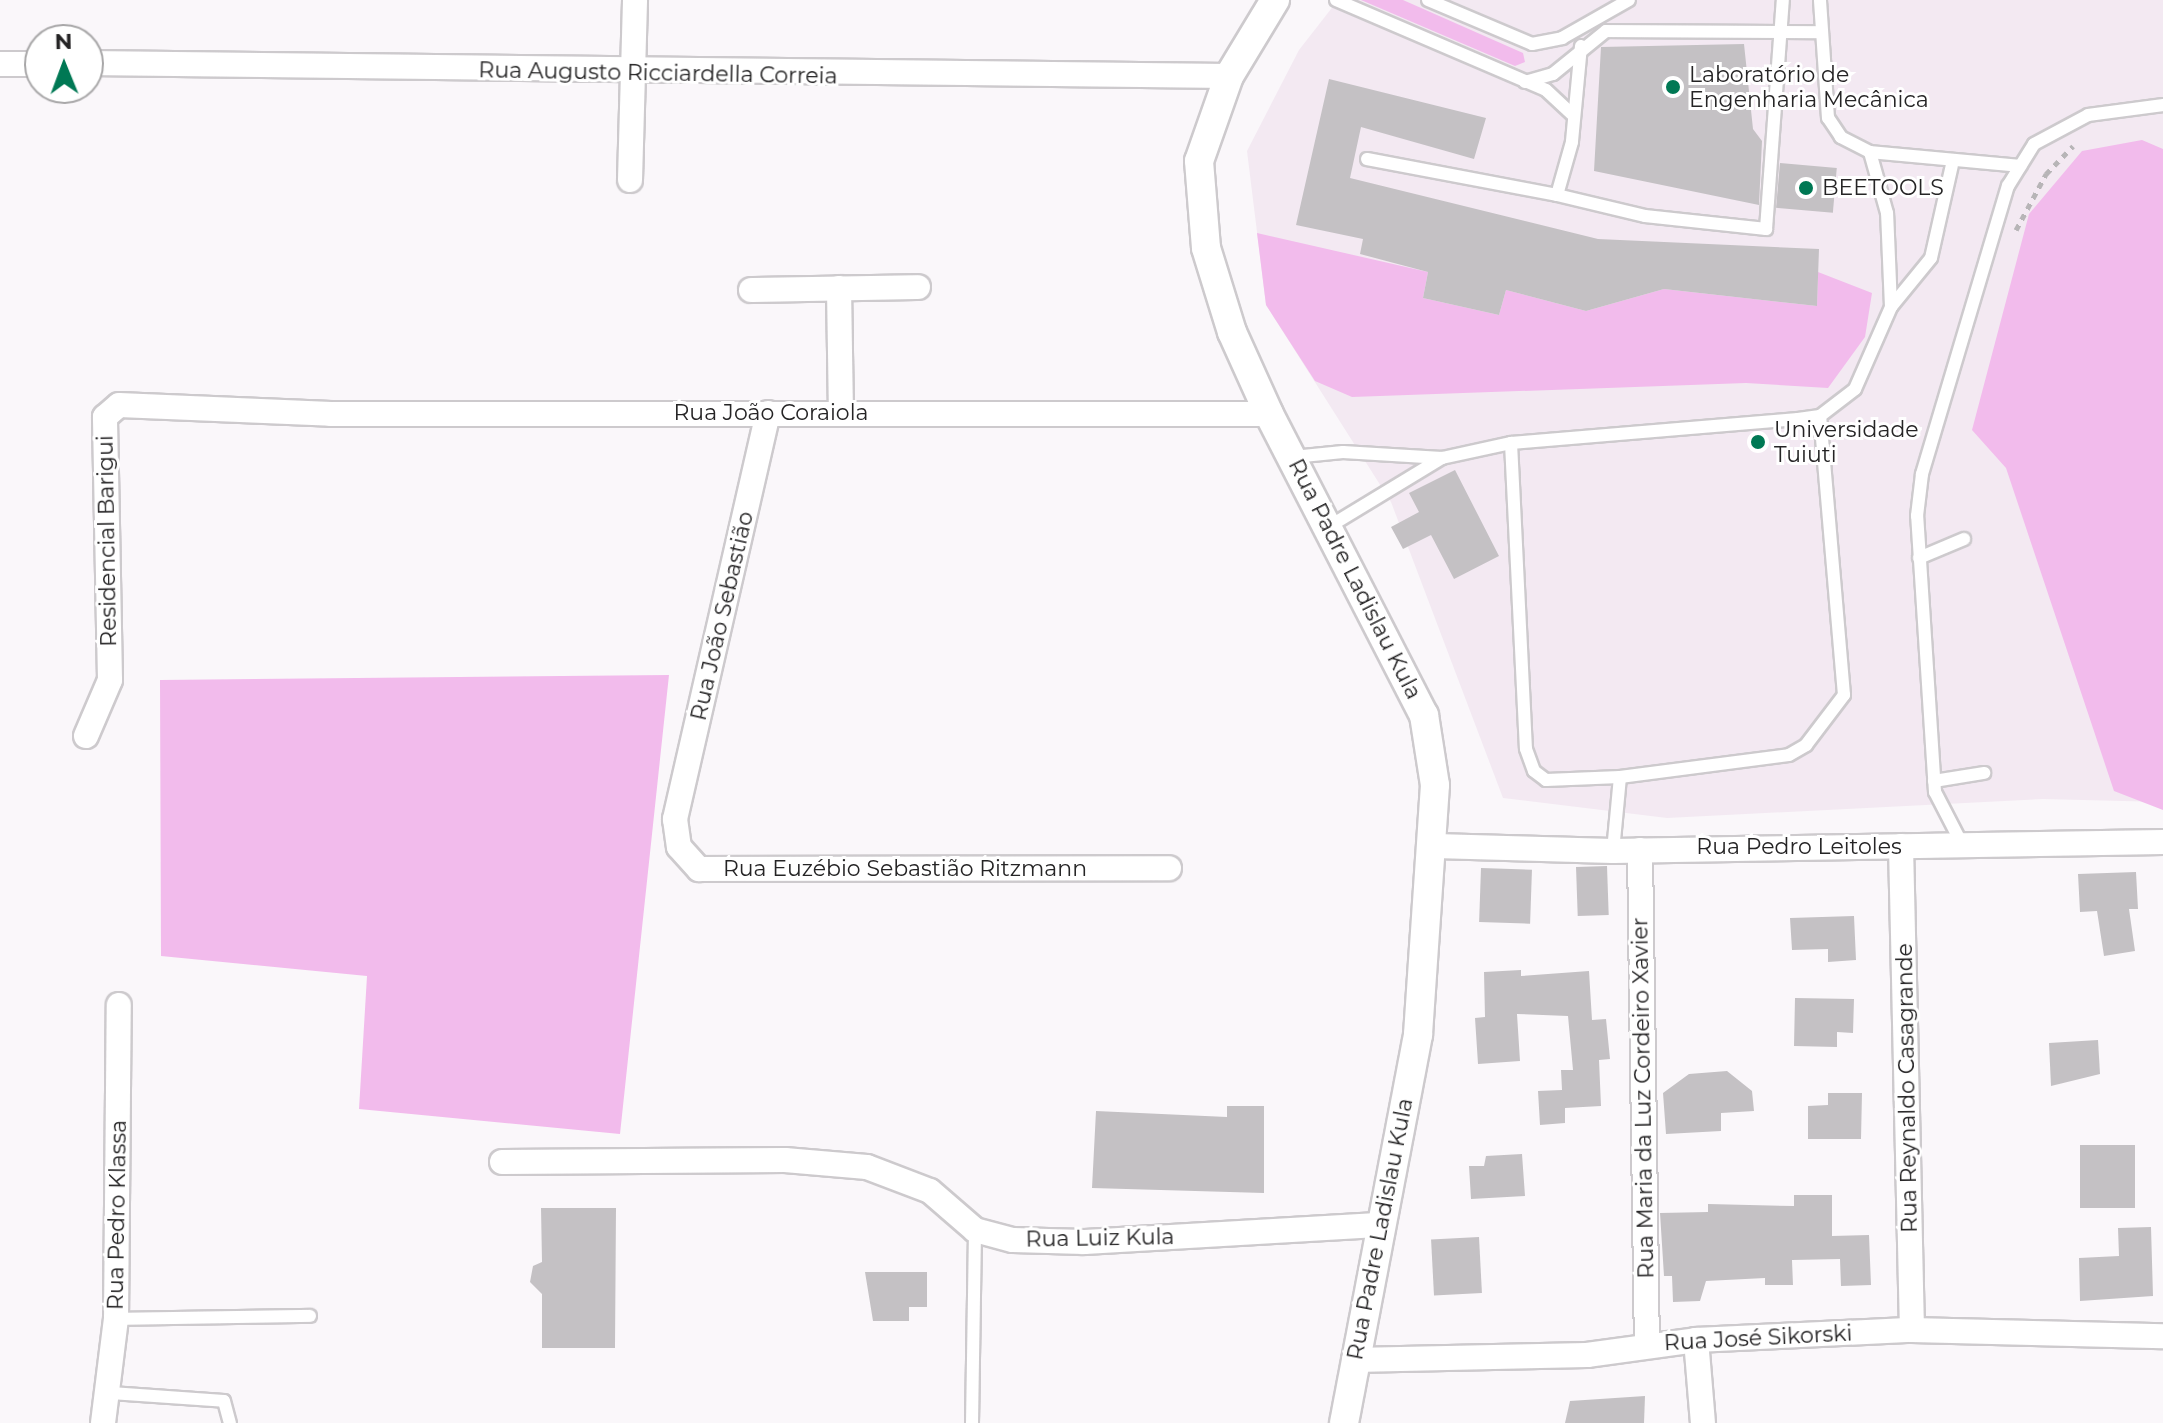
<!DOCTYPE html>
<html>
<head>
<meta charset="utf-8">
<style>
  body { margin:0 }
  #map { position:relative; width:2163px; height:1423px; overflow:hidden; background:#faf7fa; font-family:Montserrat,sans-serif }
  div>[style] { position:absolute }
  .built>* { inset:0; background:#f3e9f2 }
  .green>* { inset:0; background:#f2bbec }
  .building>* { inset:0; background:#c4c1c4; transform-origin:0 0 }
  .path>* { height:5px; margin-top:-2.5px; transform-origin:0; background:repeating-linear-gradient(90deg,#b7b5b7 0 6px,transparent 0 12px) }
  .roads { filter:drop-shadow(2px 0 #cdcacd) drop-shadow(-2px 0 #cdcacd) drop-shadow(0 2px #cdcacd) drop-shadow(0 -2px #cdcacd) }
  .service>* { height:12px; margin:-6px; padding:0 6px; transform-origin:6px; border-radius:6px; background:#fff }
  .minor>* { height:24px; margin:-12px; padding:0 12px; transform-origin:12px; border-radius:12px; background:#fff }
  .tertiary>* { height:28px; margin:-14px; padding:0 14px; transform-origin:14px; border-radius:14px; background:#fff }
  .dots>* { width:22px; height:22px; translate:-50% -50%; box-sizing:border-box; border:4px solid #fff; border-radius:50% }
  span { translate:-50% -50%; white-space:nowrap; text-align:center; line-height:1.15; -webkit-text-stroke:6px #fff; paint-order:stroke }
  .street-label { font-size:22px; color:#252425 }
  .poi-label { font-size:22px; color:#252425 }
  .left { translate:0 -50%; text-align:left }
  .north { position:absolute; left:24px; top:24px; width:80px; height:80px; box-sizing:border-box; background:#fff; border:2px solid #a8a7a8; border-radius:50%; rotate:359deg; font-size:22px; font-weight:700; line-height:32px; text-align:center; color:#252425 }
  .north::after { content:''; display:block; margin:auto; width:28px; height:36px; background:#007854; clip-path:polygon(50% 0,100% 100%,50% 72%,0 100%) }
</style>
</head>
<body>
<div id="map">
  <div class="built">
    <div style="clip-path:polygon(1338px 0,2163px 0,2163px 802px,2043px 799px,1667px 818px,1503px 798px,1391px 502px,1266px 305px,1247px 151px,1299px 50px)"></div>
  </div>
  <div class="green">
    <div style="clip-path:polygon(1361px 0,1403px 0,1523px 53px,1525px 62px,1515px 66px)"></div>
    <div style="clip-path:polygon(2142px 140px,2163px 149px,2163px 810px,2114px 791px,2006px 468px,1972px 430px,2029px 214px,2082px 151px)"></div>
    <div style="clip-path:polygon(1257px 233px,1428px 272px,1423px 298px,1499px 315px,1506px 290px,1586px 311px,1664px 289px,1817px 306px,1818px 272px,1872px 293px,1865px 337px,1828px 388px,1746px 383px,1352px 397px,1315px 381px,1266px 305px)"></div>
    <div style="clip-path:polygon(669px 675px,620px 1134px,359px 1109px,367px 976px,161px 956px,160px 680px)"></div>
  </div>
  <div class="building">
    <div style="clip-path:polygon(1744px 44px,1753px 129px,1762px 141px,1759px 205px,1594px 171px,1601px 47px)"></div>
    <div style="clip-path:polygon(1329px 79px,1486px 118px,1474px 159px,1361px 127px,1350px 178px,1598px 239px,1819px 249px,1817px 306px,1664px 289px,1586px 311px,1506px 290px,1499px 315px,1423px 298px,1428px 272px,1360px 254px,1363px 239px,1296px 225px)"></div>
    <div style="left:1780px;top:163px;width:57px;height:45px;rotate:5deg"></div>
    <div style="clip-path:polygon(1455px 470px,1499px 556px,1454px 579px,1431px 535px,1403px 549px,1391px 527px,1419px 512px,1409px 493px)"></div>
    <div style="left:1607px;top:866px;width:49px;height:31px;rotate:88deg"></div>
    <div style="left:1481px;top:868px;width:51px;height:54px;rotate:2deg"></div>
    <div style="clip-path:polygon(2136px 872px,2138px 909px,2129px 909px,2135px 951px,2104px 956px,2097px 911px,2080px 912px,2078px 874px)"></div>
    <div style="clip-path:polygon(1854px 916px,1856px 960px,1828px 962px,1828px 949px,1792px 950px,1790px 918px)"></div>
    <div style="clip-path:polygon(1521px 970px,1521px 976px,1589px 971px,1592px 1020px,1606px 1019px,1610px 1059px,1599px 1060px,1601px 1106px,1565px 1108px,1565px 1123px,1540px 1125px,1538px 1091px,1562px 1090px,1561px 1070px,1573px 1070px,1568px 1016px,1517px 1014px,1520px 1061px,1478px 1064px,1475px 1018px,1485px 1017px,1484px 972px)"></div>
    <div style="clip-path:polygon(1795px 998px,1854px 999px,1853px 1033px,1837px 1032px,1837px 1047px,1794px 1046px)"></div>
    <div style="clip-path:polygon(2098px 1040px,2100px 1074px,2051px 1086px,2049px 1043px)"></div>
    <div style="clip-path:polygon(1727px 1071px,1752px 1091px,1754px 1111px,1721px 1113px,1721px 1131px,1666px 1134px,1663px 1093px,1689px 1074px)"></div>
    <div style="clip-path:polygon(1828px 1093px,1862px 1093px,1861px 1139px,1808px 1139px,1808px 1106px,1828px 1105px)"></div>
    <div style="clip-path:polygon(1227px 1106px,1264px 1106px,1264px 1193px,1092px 1188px,1096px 1111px,1227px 1117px)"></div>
    <div style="left:2135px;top:1145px;width:63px;height:55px;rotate:90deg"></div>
    <div style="clip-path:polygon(1522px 1154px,1525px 1196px,1471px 1199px,1469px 1166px,1484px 1166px,1486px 1156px)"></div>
    <div style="clip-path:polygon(1794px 1195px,1832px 1195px,1832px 1236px,1869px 1235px,1871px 1285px,1841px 1286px,1840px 1259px,1792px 1260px,1793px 1285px,1765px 1285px,1765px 1278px,1706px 1281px,1700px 1301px,1673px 1302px,1672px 1276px,1664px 1276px,1660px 1213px,1708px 1212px,1708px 1204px,1794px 1206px)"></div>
    <div style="clip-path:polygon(541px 1208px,616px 1208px,615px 1348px,542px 1348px,542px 1294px,530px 1282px,533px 1266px,542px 1262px)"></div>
    <div style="clip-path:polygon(2151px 1227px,2153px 1296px,2080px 1301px,2079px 1258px,2119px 1256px,2118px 1228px)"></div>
    <div style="left:1479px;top:1237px;width:56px;height:48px;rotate:87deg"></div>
    <div style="clip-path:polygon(865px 1272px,927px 1272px,927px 1307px,909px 1307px,909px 1321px,873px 1321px)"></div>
    <div style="clip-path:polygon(1645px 1396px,1644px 1423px,1565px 1423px,1570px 1401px)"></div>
  </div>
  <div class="path">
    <div style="left:2016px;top:230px;width:64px;rotate:-61.8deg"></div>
    <div style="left:2046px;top:174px;width:39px;rotate:-46deg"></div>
  </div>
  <div class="roads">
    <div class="service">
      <div style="left:1336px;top:0;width:228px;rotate:23.2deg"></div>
      <div style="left:1546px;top:90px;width:35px;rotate:43deg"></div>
      <div style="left:1428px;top:0;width:113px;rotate:22.9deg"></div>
      <div style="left:1532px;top:44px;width:31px;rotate:-11deg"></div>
      <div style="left:1562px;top:38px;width:77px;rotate:-29.6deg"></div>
      <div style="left:1581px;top:46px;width:96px;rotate:95.4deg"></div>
      <div style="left:1572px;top:142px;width:55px;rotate:105.8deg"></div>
      <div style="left:1557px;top:195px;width:90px;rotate:13.4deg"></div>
      <div style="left:1645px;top:216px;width:122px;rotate:6.1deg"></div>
      <div style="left:1766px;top:229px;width:230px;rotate:-85.8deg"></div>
      <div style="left:1525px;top:82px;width:29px;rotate:-16deg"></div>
      <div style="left:1553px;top:74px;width:68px;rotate:-39.1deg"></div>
      <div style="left:1606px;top:31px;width:215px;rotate:0.3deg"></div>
      <div style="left:1870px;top:152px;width:151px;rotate:5.3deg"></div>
      <div style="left:1367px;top:159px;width:193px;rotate:10.7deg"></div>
      <div style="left:1891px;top:307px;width:63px;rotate:-50.8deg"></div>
      <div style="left:1931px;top:258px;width:95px;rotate:-77.3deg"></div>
      <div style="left:1511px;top:443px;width:306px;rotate:87.2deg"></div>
      <div style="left:1526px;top:749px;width:23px;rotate:70deg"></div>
      <div style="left:1534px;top:771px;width:15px;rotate:37deg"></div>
      <div style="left:1546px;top:780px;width:74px;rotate:-2.3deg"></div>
      <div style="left:1293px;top:457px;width:50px;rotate:-5.7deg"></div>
      <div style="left:1343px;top:452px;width:99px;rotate:3.5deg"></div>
      <div style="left:1442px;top:458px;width:71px;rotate:-12.3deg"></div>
      <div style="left:1511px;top:443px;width:288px;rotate:-4.8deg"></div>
      <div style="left:1798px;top:419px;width:22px;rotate:-8deg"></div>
      <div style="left:1820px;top:416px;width:44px;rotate:-37.6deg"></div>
      <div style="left:1855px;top:389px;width:90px;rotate:-66.3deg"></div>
      <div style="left:1891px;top:307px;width:94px;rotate:-92.4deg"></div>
      <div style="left:1887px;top:213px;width:63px;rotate:-105.6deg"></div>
      <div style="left:1870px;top:152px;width:33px;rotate:-153deg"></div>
      <div style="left:1841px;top:137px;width:23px;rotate:-124deg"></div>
      <div style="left:1828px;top:118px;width:118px;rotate:-93.9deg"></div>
      <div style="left:1330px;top:526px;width:131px;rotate:-31.3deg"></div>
      <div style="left:1919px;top:558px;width:49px;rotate:-22.9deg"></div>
      <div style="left:1934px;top:781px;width:51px;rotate:-9.1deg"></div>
      <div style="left:1963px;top:846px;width:61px;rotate:-117.4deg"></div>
      <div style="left:1935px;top:792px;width:277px;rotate:-93.7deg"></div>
      <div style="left:1917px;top:516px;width:42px;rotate:-83.2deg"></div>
      <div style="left:1922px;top:474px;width:301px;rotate:-73.4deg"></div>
      <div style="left:2008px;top:186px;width:49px;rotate:-58.2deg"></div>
      <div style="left:2034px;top:144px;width:61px;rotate:-28.2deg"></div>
      <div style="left:2088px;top:115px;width:76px;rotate:-7.6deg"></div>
      <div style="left:1613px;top:851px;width:74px;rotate:-84.6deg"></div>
      <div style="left:1620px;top:777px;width:170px;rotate:-7.4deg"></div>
      <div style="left:1789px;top:755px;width:20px;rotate:-30deg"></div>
      <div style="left:1806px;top:745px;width:63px;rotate:-52.8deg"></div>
      <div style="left:1844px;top:695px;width:280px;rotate:-94.9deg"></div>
      <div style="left:116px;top:1319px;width:194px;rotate:-0.9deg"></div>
      <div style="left:111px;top:1393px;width:113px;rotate:4deg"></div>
      <div style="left:224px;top:1401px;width:23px;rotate:75deg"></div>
      <div style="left:972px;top:1423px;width:193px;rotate:-89.1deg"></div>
    </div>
    <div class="minor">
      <div style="left:88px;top:63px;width:1141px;rotate:0.65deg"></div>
      <div style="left:0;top:64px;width:40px"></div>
      <div style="left:630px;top:180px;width:180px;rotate:-88.4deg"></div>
      <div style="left:839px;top:288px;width:125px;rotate:89.1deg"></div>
      <div style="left:751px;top:290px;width:167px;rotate:-1deg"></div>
      <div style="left:768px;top:413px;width:417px;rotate:102.9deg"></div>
      <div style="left:675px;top:819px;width:28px;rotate:82deg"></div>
      <div style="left:679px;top:847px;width:30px;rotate:48deg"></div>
      <div style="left:699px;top:869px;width:470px;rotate:-0.1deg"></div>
      <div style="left:86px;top:736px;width:61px;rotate:-66.8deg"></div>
      <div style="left:110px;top:680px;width:263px;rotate:-91.1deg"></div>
      <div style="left:105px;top:417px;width:18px;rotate:-41deg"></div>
      <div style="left:119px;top:405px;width:212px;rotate:2.4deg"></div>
      <div style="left:331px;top:414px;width:938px"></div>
      <div style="left:1435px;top:846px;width:178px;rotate:1.6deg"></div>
      <div style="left:1613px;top:851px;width:550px;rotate:-0.94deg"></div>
      <div style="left:1901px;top:846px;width:484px;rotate:88.7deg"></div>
      <div style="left:1640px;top:850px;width:495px;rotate:89.2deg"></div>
      <div style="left:502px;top:1162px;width:283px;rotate:-0.4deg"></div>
      <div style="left:785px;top:1160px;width:82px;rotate:4.9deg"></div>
      <div style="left:867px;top:1167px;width:67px;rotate:20.9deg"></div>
      <div style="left:930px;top:1191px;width:60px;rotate:40.9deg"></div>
      <div style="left:975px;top:1230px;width:39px;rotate:15deg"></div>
      <div style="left:1013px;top:1240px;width:71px;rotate:1.6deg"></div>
      <div style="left:1084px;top:1242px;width:299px;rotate:-3.3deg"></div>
      <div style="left:1696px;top:1340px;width:83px;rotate:85.2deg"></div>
      <div style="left:1354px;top:1360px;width:233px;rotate:-1.2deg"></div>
      <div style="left:1587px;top:1355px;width:110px;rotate:-7.8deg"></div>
      <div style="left:1696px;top:1340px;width:216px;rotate:-2.7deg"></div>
      <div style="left:1912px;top:1330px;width:251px;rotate:1.4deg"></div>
      <div style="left:103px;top:1423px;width:105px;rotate:-82.9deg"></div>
      <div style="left:116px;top:1319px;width:314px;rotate:-89.5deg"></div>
    </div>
    <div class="tertiary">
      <div style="left:1275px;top:0;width:89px;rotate:121.2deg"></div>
      <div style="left:1229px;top:76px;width:90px;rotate:109.4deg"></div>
      <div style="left:1199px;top:161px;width:87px;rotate:85.4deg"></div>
      <div style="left:1206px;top:248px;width:88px;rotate:72.8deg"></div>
      <div style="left:1232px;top:332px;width:90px;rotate:65.7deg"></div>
      <div style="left:1269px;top:414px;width:339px;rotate:62.8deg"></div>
      <div style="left:1424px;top:715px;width:71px;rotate:81.1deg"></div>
      <div style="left:1435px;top:785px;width:251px;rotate:93.9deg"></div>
      <div style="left:1418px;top:1035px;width:395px;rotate:100.8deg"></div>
    </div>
  </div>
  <div class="dots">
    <div style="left:1673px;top:87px;background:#007854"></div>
    <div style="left:1806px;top:188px;background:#007854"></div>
    <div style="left:1758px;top:442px;background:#007854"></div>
  </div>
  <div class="street-label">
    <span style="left:658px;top:73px;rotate:1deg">Rua Augusto Ricciardella Correia</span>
    <span style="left:771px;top:413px">Rua João Coraiola</span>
    <span style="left:107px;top:541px;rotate:-91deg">Residencial Barigui</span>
    <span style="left:1355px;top:579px;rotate:63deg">Rua Padre Ladislau Kula</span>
    <span style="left:722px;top:616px;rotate:-77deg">Rua João Sebastião</span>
    <span style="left:1799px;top:847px">Rua Pedro Leitoles</span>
    <span style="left:905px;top:869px">Rua Euzébio Sebastião Ritzmann</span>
    <span style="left:1907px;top:1088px;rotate:-91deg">Rua Reynaldo Casagrande</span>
    <span style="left:1643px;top:1098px;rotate:-91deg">Rua Maria da Luz Cordeiro Xavier</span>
    <span style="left:117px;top:1215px;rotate:-89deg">Rua Pedro Klassa</span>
    <span style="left:1380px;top:1229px;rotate:-79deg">Rua Padre Ladislau Kula</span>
    <span style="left:1100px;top:1238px;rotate:-1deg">Rua Luiz Kula</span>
    <span style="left:1758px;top:1338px;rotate:-3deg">Rua José Sikorski</span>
  </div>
  <div class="poi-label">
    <span class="left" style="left:1689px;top:87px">Laboratório de<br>Engenharia Mecânica</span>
    <span class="left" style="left:1822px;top:188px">BEETOOLS</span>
    <span class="left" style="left:1774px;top:442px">Universidade<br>Tuiuti</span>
  </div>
  <div class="north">N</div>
</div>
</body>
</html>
